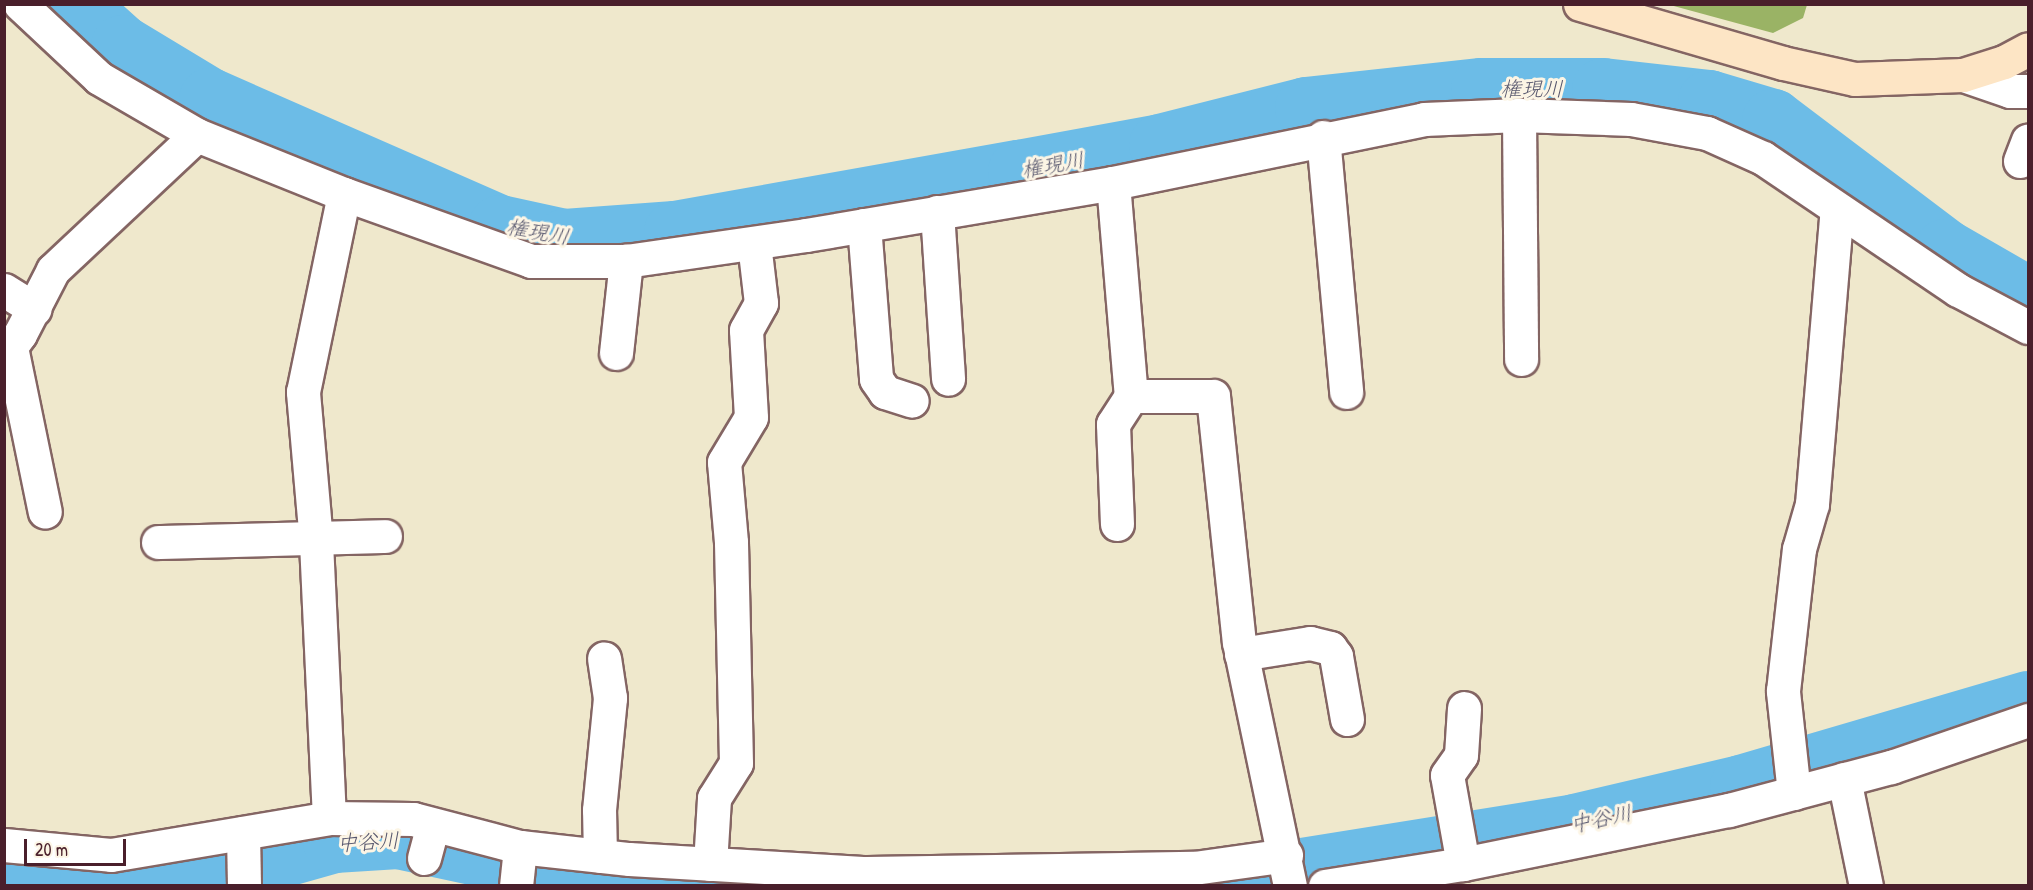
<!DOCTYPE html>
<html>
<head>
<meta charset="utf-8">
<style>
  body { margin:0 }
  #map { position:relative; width:2033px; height:890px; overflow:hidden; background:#efe8cc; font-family:"Patrick Hand","Klee One",sans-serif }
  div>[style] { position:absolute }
  .forest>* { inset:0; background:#9ab365 }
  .river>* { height:62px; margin:-31px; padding:0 31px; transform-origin:31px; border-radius:31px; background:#6cbce7 }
  .roads { filter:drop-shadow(2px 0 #846563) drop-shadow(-2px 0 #846563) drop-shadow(0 2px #846563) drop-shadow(0 -2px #846563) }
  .street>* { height:33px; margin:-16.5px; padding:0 16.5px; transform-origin:16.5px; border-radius:16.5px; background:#fff }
  .secondary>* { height:33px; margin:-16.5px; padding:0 16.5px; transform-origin:16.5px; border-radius:16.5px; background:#fde5c5 }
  span { translate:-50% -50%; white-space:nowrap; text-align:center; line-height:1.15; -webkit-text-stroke:6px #fcf5e5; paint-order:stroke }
  .water-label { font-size:21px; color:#56566d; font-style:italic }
  .frame { position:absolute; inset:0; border:6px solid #4a1f2b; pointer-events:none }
  .scale { position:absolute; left:24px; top:839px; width:102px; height:27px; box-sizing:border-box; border:3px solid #4a1f2b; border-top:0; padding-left:8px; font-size:18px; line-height:21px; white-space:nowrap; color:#4a1f2b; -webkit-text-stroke:4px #fcf5e5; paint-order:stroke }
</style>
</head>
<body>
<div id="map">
  <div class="forest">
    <div style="clip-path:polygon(1670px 5px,1807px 5px,1803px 18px,1773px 33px)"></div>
  </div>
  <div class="river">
    <div style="left:75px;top:4px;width:63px;rotate:41.8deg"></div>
    <div style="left:122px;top:46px;width:103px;rotate:31.1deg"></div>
    <div style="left:210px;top:99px;width:317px;rotate:23.7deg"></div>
    <div style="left:500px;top:226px;width:66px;rotate:12.2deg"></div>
    <div style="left:565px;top:240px;width:110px;rotate:-4.2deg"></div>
    <div style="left:675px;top:232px;width:349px;rotate:-10.1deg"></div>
    <div style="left:1019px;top:171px;width:143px;rotate:-10.4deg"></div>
    <div style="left:1160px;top:145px;width:151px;rotate:-14.2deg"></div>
    <div style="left:1306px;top:108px;width:177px;rotate:-6.2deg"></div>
    <div style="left:1482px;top:89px;width:121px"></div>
    <div style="left:1603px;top:89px;width:107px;rotate:6.5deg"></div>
    <div style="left:1709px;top:101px;width:67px;rotate:16.5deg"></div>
    <div style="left:1773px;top:120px;width:216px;rotate:37.1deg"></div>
    <div style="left:1945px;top:250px;width:96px;rotate:30deg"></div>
    <div style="left:4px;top:871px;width:87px;rotate:5.3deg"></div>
    <div style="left:91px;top:879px;width:46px;rotate:-1.2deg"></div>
    <div style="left:137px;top:878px;width:142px;rotate:-8.1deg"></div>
    <div style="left:278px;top:858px;width:58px;rotate:-15.9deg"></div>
    <div style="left:334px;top:842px;width:64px;rotate:-3.6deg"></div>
    <div style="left:398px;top:838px;width:138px;rotate:12.1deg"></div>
    <div style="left:533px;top:867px;width:236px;rotate:4.6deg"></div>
    <div style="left:1163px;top:886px;width:45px;rotate:-2.5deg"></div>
    <div style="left:1208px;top:884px;width:372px;rotate:-9.1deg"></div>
    <div style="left:1575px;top:825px;width:171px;rotate:-13.2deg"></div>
    <div style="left:1741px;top:786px;width:299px;rotate:-16.3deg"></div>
  </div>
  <div class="roads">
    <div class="street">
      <div style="left:20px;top:4px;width:108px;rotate:43.1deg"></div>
      <div style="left:99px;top:78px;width:113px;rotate:30.2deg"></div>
      <div style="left:197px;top:135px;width:158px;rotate:21.9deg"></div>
      <div style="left:344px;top:194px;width:199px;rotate:19.7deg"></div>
      <div style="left:531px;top:261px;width:95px"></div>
      <div style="left:626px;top:261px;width:182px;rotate:-8.2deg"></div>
      <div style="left:806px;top:235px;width:311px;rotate:-9.6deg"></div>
      <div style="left:1113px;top:183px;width:318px;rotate:-11.6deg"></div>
      <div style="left:1424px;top:119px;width:95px;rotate:-2.4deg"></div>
      <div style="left:1519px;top:115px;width:112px;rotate:2deg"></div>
      <div style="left:1631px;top:119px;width:77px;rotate:10.4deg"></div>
      <div style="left:1707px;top:133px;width:61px;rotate:24.1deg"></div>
      <div style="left:1763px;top:158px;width:235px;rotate:34.1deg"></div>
      <div style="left:1958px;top:290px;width:79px;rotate:27.9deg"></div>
      <div style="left:1963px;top:75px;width:50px;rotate:18.8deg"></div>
      <div style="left:2010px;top:91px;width:18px"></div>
      <div style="left:1519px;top:115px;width:244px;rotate:89.5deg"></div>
      <div style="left:1323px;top:137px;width:256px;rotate:84.8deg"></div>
      <div style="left:2020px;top:161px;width:22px;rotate:-69deg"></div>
      <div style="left:1113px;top:183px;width:214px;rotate:85.2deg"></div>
      <div style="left:1131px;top:396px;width:82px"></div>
      <div style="left:1213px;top:396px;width:247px;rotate:84deg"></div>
      <div style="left:1239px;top:642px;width:249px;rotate:78.2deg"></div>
      <div style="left:937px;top:212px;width:167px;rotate:86.2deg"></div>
      <div style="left:864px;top:225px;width:154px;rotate:85.5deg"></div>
      <div style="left:876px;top:379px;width:16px;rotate:55deg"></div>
      <div style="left:885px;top:392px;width:28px;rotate:18deg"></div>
      <div style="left:4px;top:290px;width:36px;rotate:32deg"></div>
      <div style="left:11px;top:347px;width:168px;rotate:78.4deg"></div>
      <div style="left:616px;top:353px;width:93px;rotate:-83.8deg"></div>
      <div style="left:4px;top:356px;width:27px;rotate:-54deg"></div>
      <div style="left:20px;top:334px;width:72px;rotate:-62.7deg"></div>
      <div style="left:53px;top:270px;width:197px;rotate:-43.2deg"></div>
      <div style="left:1117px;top:524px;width:100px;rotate:-92.3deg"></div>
      <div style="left:1113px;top:424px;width:33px;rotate:-57deg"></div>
      <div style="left:158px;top:542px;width:227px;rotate:-1.5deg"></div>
      <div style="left:1241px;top:654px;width:70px;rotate:-9.1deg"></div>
      <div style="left:1310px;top:643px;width:21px;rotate:14deg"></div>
      <div style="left:1330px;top:648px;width:10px;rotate:53deg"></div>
      <div style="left:1336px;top:656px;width:64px;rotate:80.1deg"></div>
      <div style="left:1844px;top:779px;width:109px;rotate:78.4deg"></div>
      <div style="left:1794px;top:793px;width:103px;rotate:-96.2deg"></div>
      <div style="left:1783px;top:691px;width:143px;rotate:-83.6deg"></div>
      <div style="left:1799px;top:549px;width:47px;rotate:-73.9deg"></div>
      <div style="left:1812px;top:504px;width:296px;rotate:-85.2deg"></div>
      <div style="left:329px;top:818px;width:277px;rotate:-92.7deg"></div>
      <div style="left:316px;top:541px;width:150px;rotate:-95deg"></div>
      <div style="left:303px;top:392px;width:202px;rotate:-78.3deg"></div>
      <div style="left:243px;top:833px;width:53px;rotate:88.9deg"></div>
      <div style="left:4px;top:845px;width:107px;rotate:5.3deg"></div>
      <div style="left:111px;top:855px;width:221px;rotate:-9.6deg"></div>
      <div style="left:329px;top:818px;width:84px;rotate:0.7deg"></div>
      <div style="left:413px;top:819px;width:111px;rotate:14.7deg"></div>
      <div style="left:520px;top:847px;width:110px;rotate:6.3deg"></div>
      <div style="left:629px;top:859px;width:238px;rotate:3.4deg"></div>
      <div style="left:867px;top:873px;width:327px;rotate:-0.9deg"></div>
      <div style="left:1194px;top:868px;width:93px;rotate:-8deg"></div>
      <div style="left:600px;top:856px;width:46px;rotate:-91.2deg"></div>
      <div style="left:599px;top:810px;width:113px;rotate:-84.4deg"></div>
      <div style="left:610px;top:698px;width:40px;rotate:-98.5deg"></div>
      <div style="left:424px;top:858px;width:34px;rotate:-75deg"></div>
      <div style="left:710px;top:864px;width:66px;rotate:-86.5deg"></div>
      <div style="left:714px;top:798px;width:41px;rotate:-57.8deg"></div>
      <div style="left:736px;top:763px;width:221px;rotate:-91.3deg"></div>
      <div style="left:731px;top:542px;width:80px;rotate:-95deg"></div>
      <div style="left:724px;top:462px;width:52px;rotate:-59deg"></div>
      <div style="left:751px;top:417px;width:87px;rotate:-93.3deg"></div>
      <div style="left:746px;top:330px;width:31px;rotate:-61deg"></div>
      <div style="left:761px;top:303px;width:60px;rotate:-96.7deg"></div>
      <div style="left:1463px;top:864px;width:90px;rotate:-100.2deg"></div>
      <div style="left:1447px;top:775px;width:24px;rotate:-55deg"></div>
      <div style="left:1461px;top:755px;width:47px;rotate:-86.3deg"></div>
      <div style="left:516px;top:886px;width:39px;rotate:-84deg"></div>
      <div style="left:1325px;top:886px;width:140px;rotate:-9.1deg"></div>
      <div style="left:1463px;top:864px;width:271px;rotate:-11.5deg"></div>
      <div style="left:1729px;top:810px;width:168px;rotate:-14.9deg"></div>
      <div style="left:1891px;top:767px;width:145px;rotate:-18.9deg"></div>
    </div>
    <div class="secondary">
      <div style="left:1580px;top:4px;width:211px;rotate:16.2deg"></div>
      <div style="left:1783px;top:63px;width:74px;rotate:12.5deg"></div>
      <div style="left:1855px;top:79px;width:108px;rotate:-2.1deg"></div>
      <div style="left:1963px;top:75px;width:43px;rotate:-17.6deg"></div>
      <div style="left:2004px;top:62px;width:27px;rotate:-28deg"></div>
    </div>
  </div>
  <div class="water-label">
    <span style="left:1532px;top:89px">権現川</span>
    <span style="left:1053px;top:165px;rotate:-10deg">権現川</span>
    <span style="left:538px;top:232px;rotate:10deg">権現川</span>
    <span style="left:1601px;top:819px;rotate:-12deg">中谷川</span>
    <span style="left:368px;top:842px;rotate:-3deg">中谷川</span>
  </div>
  <div class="frame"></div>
  <div class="scale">20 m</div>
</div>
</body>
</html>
